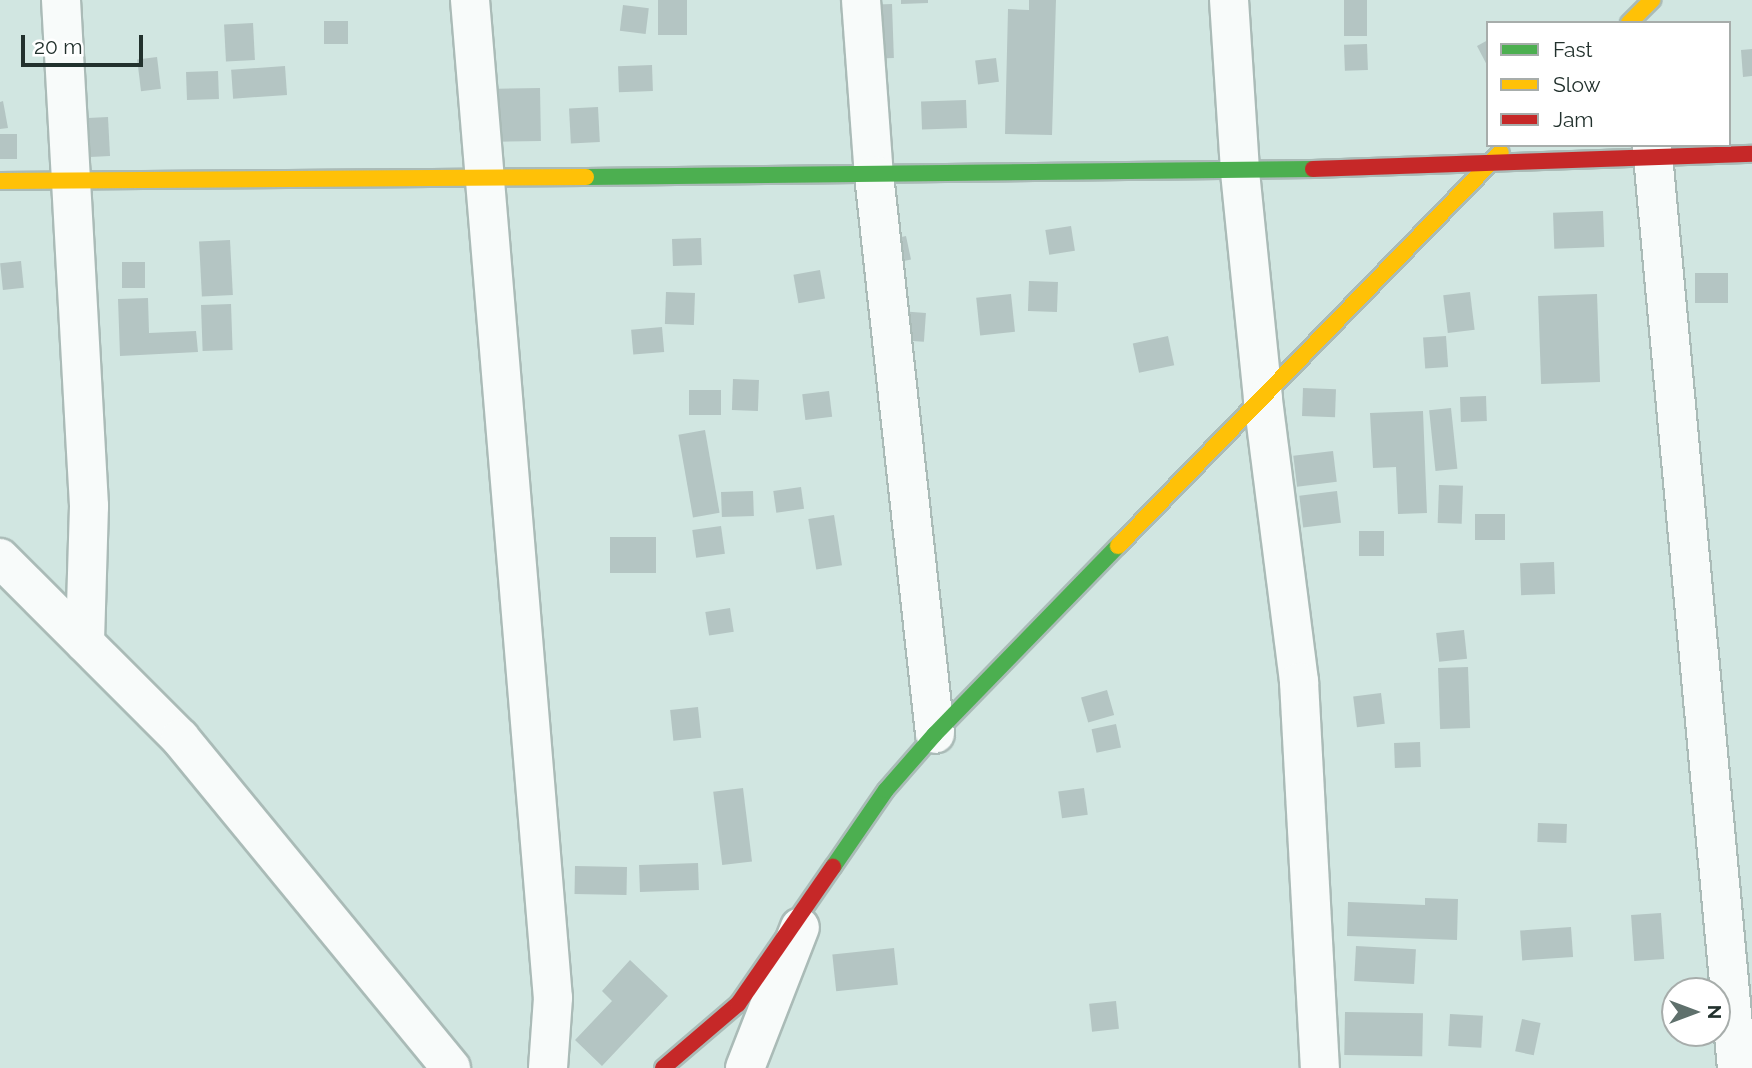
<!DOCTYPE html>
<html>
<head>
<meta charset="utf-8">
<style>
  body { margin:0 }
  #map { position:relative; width:1752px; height:1068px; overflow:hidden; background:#d1e6e1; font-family:Raleway,sans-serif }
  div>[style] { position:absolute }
  .building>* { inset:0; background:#b4c5c3; transform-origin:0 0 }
  .roads { filter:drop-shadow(2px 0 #aabbb7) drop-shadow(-2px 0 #aabbb7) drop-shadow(0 2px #aabbb7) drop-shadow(0 -2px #aabbb7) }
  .street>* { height:38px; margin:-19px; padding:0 19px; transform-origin:19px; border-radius:19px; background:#f8fbfa }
  .fast>* { height:16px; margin:-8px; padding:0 8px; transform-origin:8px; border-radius:8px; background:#4caf50 }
  .slow>* { height:16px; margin:-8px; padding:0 8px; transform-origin:8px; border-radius:8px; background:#ffc107 }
  .jam>* { height:16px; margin:-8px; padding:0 8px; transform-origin:8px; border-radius:8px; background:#c62828 }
  span { translate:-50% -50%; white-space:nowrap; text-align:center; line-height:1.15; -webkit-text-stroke:5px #fff; paint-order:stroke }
  .legend { position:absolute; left:1486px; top:21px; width:245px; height:126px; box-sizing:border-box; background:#fff; border:2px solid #a7adab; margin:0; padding:9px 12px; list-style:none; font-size:21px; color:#22312d }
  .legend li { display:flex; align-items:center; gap:14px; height:35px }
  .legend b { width:35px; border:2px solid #a7adab }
  .north { position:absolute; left:1661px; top:977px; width:70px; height:70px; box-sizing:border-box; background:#fff; border:2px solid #a7adab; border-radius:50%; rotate:90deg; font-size:19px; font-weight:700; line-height:28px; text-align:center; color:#22312d }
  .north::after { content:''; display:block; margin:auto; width:24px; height:32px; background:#5f706c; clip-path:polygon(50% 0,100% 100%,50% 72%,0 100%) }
  .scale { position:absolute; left:21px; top:35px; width:122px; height:32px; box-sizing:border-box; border:4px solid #22312d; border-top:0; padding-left:9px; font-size:21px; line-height:24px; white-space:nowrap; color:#22312d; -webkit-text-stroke:5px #fff; paint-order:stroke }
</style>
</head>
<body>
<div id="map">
  <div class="building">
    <div style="left:658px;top:0;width:29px;height:35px"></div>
    <div style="clip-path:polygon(901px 0,928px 0,928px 3px,901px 4px)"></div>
    <div style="clip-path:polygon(1029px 0,1056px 0,1052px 135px,1005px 134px,1008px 9px,1029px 10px)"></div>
    <div style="left:1344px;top:0;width:23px;height:36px"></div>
    <div style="left:892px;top:4px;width:54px;height:31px;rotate:88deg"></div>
    <div style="left:623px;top:5px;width:26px;height:26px;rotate:7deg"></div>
    <div style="left:324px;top:21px;width:24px;height:23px"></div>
    <div style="left:253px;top:23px;width:37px;height:29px;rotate:87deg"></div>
    <div style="clip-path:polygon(1488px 40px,1488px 67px,1477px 46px)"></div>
    <div style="left:1367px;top:44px;width:26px;height:23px;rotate:88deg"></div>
    <div style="clip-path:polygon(1752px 49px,1752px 76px,1743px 77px,1741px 50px)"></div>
    <div style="left:157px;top:57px;width:32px;height:20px;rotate:83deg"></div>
    <div style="left:996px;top:58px;width:24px;height:21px;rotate:83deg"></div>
    <div style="left:652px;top:65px;width:26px;height:34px;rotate:88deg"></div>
    <div style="left:285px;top:66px;width:29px;height:54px;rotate:86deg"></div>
    <div style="left:218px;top:71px;width:28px;height:32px;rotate:88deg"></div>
    <div style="left:540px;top:88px;width:53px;height:42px;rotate:89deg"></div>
    <div style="left:966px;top:100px;width:28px;height:45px;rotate:88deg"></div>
    <div style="clip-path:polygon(3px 101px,8px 128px,0 129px,0 102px)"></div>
    <div style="left:598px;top:107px;width:35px;height:29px;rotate:87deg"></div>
    <div style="left:108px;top:117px;width:39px;height:25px;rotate:87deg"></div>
    <div style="left:0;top:134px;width:17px;height:25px"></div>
    <div style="left:1603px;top:211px;width:36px;height:50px;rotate:88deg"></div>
    <div style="left:1071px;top:226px;width:25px;height:26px;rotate:81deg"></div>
    <div style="left:906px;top:236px;width:24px;height:29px;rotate:78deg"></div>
    <div style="left:701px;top:238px;width:27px;height:29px;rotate:88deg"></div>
    <div style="left:230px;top:240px;width:55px;height:31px;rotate:87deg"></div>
    <div style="left:21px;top:261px;width:27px;height:21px;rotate:84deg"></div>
    <div style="left:145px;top:262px;width:26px;height:23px;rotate:90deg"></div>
    <div style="left:820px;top:270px;width:29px;height:27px;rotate:80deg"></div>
    <div style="left:1728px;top:273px;width:30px;height:33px;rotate:90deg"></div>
    <div style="left:1029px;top:281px;width:29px;height:30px;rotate:2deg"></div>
    <div style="left:666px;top:292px;width:29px;height:32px;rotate:2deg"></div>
    <div style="left:1470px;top:292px;width:38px;height:27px;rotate:83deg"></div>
    <div style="left:1011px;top:294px;width:38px;height:35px;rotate:84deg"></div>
    <div style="left:1597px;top:294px;width:88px;height:59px;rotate:88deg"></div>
    <div style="clip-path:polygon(148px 298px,149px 333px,196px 331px,198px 352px,120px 356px,118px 299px)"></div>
    <div style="left:231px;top:304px;width:46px;height:30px;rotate:88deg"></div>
    <div style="left:899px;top:311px;width:27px;height:29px;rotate:4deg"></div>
    <div style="left:662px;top:327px;width:25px;height:31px;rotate:85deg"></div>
    <div style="left:1168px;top:336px;width:30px;height:36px;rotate:78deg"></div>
    <div style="left:1446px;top:336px;width:31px;height:23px;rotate:86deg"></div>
    <div style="left:733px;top:379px;width:26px;height:31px;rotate:2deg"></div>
    <div style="left:1303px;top:388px;width:33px;height:28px;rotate:2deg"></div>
    <div style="left:689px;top:390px;width:32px;height:25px"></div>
    <div style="left:829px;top:391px;width:26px;height:27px;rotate:83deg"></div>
    <div style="left:1486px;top:396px;width:25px;height:26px;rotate:88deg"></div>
    <div style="left:1451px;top:408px;width:61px;height:22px;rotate:84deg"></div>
    <div style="clip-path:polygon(1423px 411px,1427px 513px,1398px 514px,1396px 467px,1373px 468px,1370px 413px)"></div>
    <div style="left:705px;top:430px;width:84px;height:27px;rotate:80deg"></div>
    <div style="left:1333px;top:451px;width:31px;height:40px;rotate:83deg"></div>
    <div style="left:1439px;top:485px;width:24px;height:38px;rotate:2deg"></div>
    <div style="left:801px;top:487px;width:22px;height:28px;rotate:82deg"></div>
    <div style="left:753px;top:491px;width:25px;height:32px;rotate:88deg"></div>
    <div style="left:1337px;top:491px;width:32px;height:38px;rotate:83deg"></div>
    <div style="left:1475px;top:514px;width:30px;height:26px"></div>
    <div style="left:834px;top:515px;width:51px;height:26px;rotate:81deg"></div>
    <div style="left:721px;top:526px;width:28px;height:29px;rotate:82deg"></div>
    <div style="left:1359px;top:531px;width:25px;height:25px"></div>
    <div style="left:610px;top:537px;width:46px;height:36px"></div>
    <div style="left:1554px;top:562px;width:32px;height:34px;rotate:88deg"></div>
    <div style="left:730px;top:608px;width:24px;height:25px;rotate:81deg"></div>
    <div style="left:1464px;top:630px;width:29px;height:28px;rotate:84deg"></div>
    <div style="left:1468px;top:667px;width:61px;height:30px;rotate:88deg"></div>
    <div style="left:1107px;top:690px;width:26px;height:27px;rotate:74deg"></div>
    <div style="left:1381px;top:693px;width:31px;height:28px;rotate:83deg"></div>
    <div style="left:698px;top:707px;width:31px;height:28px;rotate:84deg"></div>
    <div style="left:1116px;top:724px;width:24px;height:25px;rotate:78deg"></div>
    <div style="left:1420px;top:742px;width:25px;height:26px;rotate:88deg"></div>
    <div style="left:743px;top:788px;width:74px;height:30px;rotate:83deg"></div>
    <div style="left:1084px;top:788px;width:27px;height:26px;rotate:82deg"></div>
    <div style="left:1538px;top:823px;width:29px;height:19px;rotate:2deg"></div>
    <div style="left:698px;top:863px;width:27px;height:59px;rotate:88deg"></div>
    <div style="left:575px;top:866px;width:52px;height:28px;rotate:1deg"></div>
    <div style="clip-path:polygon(1425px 898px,1458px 899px,1457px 940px,1347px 936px,1348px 902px,1425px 905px)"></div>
    <div style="left:1661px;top:913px;width:46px;height:30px;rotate:86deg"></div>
    <div style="left:1571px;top:927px;width:30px;height:51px;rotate:86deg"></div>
    <div style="left:1356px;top:946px;width:60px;height:35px;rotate:3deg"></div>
    <div style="left:894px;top:948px;width:37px;height:62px;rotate:84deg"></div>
    <div style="clip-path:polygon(630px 960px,668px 996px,602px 1066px,575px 1040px,612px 1001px,602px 991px)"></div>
    <div style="left:1116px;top:1001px;width:28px;height:27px;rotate:84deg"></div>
    <div style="left:1345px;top:1012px;width:78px;height:43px;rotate:1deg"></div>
    <div style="left:1450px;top:1014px;width:33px;height:32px;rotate:3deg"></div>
    <div style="left:1522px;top:1019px;width:19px;height:33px;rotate:12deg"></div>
  </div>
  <div class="roads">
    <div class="street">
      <div style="left:61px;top:0;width:507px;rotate:86.83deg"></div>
      <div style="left:89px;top:506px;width:137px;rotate:91.7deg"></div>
      <div style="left:470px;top:0;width:1001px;rotate:85.25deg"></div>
      <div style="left:553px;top:998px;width:70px;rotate:94.1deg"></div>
      <div style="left:861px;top:0;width:175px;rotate:85.8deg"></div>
      <div style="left:874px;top:175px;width:562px;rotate:83.77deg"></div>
      <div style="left:1229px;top:0;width:172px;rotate:86.3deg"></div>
      <div style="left:1240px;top:172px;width:229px;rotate:84.2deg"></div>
      <div style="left:1263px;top:400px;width:284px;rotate:82.7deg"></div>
      <div style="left:1299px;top:682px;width:387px;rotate:86.9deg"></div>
      <div style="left:1652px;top:145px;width:927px;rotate:84.74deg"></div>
      <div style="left:0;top:558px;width:255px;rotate:45deg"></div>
      <div style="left:180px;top:738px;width:427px;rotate:50.6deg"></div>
      <div style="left:745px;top:1068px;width:151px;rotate:-68.7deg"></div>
    </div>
    <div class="fast">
      <div style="left:586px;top:177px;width:727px;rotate:-0.63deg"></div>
      <div style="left:833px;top:867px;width:93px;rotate:-55.5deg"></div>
      <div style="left:886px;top:790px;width:74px;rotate:-48.8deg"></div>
      <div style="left:935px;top:734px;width:262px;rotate:-45.8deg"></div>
    </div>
    <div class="slow">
      <div style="left:1629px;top:23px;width:33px;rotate:-45deg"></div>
      <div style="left:0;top:181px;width:586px;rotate:-0.39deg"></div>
      <div style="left:1118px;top:546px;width:549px;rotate:-45.81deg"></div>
    </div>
    <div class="jam">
      <div style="left:1313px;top:169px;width:439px;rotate:-2deg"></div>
      <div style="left:663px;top:1068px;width:99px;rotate:-40.5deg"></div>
      <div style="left:738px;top:1004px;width:167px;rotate:-55.3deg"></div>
    </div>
  </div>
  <ul class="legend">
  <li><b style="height:9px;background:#4caf50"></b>Fast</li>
  <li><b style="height:9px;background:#ffc107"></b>Slow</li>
  <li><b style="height:9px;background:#c62828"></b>Jam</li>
  </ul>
  <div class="north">N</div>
  <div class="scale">20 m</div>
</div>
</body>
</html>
